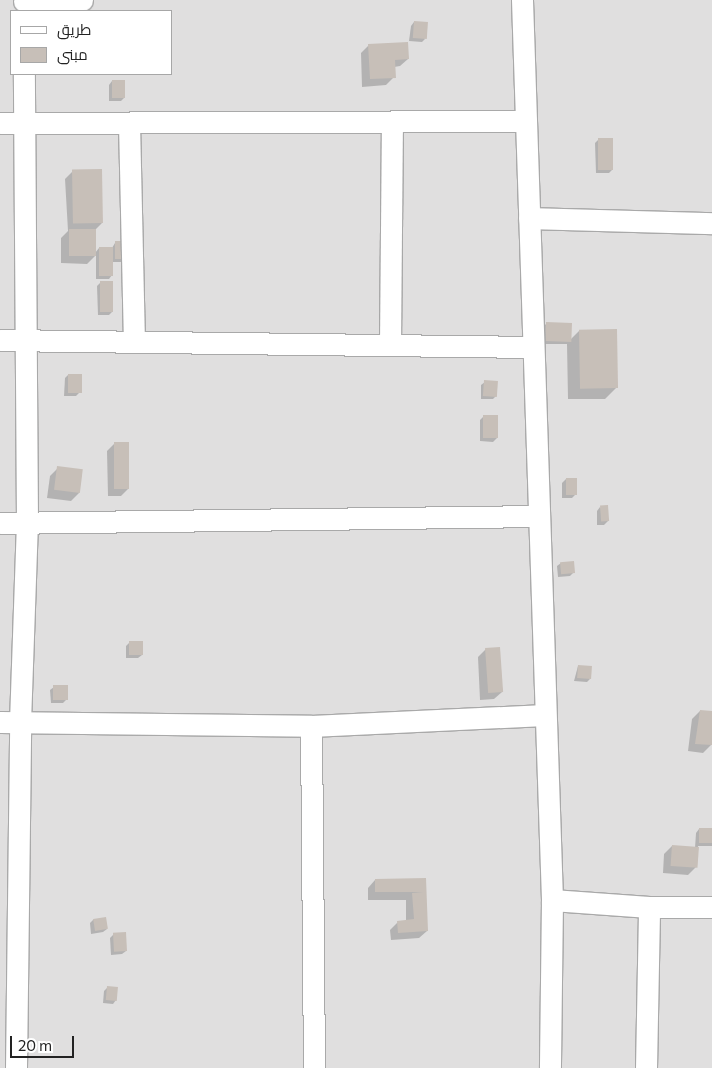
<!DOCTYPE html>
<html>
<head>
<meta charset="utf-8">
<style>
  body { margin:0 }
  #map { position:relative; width:712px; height:1068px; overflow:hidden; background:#f2efe9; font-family:Commissioner,Cairo,sans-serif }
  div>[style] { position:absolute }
  .residential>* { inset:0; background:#e0dfdf }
  .shadow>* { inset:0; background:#0003 }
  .building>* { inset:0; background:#c7bfb8; transform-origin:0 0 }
  .roads { filter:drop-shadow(1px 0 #a9a9a9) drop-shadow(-1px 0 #a9a9a9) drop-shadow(0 1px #a9a9a9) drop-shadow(0 -1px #a9a9a9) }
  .minor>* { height:21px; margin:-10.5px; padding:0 10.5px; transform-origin:10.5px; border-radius:10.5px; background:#fff }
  span { translate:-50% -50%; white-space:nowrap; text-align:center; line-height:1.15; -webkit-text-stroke:4px #fff; paint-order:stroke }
  .legend { position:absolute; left:10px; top:10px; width:162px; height:65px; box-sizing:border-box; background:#fff; border:1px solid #a7a7a7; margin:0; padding:6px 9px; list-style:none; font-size:15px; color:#222 }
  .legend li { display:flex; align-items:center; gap:10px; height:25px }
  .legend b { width:25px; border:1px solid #a7a7a7 }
  .scale { position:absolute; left:10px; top:1036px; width:64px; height:22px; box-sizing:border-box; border:2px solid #222; border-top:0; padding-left:6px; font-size:15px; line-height:18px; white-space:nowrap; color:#222; -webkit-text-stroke:4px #fff; paint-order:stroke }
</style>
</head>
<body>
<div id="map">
  <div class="residential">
    <div style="clip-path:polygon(evenodd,0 0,712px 0,712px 1068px,0 1068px,0 0,11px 11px,171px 11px,171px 74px,11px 74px,11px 11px)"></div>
  </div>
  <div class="shadow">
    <div style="clip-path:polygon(414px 22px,425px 39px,422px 42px,409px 41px,411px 26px)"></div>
    <div style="clip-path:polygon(369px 45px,408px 59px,400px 66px,394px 67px,394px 77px,386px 85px,362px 87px,361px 53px)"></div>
    <div style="clip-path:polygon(112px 81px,125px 97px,121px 101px,109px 101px,109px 85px)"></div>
    <div style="clip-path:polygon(599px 139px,613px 169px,609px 173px,596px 173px,595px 143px)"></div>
    <div style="clip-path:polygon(73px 171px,102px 223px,95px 230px,95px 253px,99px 248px,112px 248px,115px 243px,123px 262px,112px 262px,112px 275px,109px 279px,96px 279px,96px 255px,87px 264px,61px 263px,61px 238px,68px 231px,65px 179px)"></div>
    <div style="clip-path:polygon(100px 283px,113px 311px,109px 315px,98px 315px,97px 286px)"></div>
    <div style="clip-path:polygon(547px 323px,571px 339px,579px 331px,617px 387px,605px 399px,568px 399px,567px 344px,543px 344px,543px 327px)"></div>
    <div style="clip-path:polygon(68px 375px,80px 392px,76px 396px,64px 396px,65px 378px)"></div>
    <div style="clip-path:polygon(485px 382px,496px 396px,493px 399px,481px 399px,481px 385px)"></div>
    <div style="clip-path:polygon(484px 416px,497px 438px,493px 442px,480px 441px,480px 420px)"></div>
    <div style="clip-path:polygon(115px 443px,129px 488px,121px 496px,108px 496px,107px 451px)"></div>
    <div style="clip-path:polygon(58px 468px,82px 470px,79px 493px,71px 501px,47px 498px,50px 476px)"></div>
    <div style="clip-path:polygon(566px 479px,576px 494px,572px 498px,562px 498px,562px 483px)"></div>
    <div style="clip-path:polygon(600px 507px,608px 521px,604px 525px,597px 525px,597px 511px)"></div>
    <div style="clip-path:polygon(561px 563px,573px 573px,570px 576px,558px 577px,557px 566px)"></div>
    <div style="clip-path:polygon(130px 642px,142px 655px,138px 658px,126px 658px,126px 646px)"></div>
    <div style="clip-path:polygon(486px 649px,502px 692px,494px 699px,480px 700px,478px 657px)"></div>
    <div style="clip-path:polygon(578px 666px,590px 679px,587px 682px,574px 681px)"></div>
    <div style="clip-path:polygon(54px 687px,67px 699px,63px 703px,51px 703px,50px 690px)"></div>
    <div style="clip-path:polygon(700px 711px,712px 712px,711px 745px,703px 753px,688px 751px,692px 719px)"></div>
    <div style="clip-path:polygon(699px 829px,712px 830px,712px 846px,698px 846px,696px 867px,688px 875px,663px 873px,664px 854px,672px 846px,695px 848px,696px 833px)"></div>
    <div style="clip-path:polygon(425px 879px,427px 931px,419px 938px,391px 940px,390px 930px,398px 922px,406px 921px,406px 900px,368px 900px,368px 888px,375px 880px)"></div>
    <div style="clip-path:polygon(94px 919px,107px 929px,103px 932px,91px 934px,90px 923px)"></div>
    <div style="clip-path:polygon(114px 934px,126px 951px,122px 954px,111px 955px,110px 938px)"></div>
    <div style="clip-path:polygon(108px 987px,116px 1000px,113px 1004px,103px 1003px,104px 991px)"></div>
  </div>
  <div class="building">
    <div style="left:414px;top:21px;width:14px;height:17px;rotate:4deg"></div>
    <div style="clip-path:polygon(408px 42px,409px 59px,395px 60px,396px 78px,370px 79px,368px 44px)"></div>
    <div style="left:112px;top:80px;width:13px;height:18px"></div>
    <div style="left:598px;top:138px;width:15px;height:32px"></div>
    <div style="left:102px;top:169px;width:54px;height:30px;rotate:89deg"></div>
    <div style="left:69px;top:229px;width:27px;height:27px"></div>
    <div style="left:115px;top:241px;width:13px;height:18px"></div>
    <div style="left:99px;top:247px;width:14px;height:29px"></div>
    <div style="left:100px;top:281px;width:13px;height:31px"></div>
    <div style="left:546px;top:322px;width:26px;height:19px;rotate:2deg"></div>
    <div style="left:617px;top:329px;width:59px;height:38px;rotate:89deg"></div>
    <div style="left:68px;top:374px;width:14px;height:19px"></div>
    <div style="left:484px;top:380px;width:14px;height:16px;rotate:4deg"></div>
    <div style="left:483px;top:415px;width:15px;height:23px"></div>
    <div style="left:114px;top:442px;width:15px;height:47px"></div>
    <div style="left:57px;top:466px;width:26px;height:24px;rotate:7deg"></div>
    <div style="left:566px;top:478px;width:11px;height:17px"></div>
    <div style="left:608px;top:505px;width:16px;height:8px;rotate:86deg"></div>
    <div style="left:574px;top:561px;width:12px;height:14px;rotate:85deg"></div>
    <div style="left:129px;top:641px;width:14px;height:14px"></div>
    <div style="left:500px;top:647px;width:45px;height:15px;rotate:86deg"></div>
    <div style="left:578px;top:665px;width:14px;height:13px;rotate:4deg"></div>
    <div style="left:53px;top:685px;width:15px;height:15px"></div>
    <div style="clip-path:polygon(700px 710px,712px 711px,712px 745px,695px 744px)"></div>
    <div style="left:699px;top:828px;width:13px;height:15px"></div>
    <div style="left:672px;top:845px;width:27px;height:21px;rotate:4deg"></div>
    <div style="clip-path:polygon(426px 878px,428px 931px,398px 933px,397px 921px,414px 919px,412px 893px,423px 892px,375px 892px,375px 879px)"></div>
    <div style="left:106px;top:917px;width:12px;height:13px;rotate:81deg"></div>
    <div style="left:126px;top:932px;width:19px;height:13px;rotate:87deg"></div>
    <div style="left:107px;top:986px;width:11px;height:14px;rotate:5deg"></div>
  </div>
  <div class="roads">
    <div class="minor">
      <div style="left:522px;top:0;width:900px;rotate:88.09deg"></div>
      <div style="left:552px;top:900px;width:168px;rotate:90.7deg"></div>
      <div style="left:24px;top:1px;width:58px;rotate:-1deg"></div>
      <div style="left:0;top:123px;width:526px;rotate:-0.22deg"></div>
      <div style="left:129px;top:123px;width:218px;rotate:88.7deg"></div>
      <div style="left:529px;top:218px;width:183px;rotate:1.6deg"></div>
      <div style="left:0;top:340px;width:533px;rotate:0.75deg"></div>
      <div style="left:390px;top:345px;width:221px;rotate:-89.5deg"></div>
      <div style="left:0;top:523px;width:539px;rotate:-0.74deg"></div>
      <div style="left:0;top:722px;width:311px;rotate:0.7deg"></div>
      <div style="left:311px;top:726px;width:234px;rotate:-2.7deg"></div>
      <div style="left:311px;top:726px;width:342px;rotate:89.5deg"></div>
      <div style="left:552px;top:900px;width:97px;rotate:4.1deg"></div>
      <div style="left:16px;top:1068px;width:346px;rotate:-89.3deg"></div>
      <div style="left:20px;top:722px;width:200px;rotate:-88deg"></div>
      <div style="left:27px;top:522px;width:448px;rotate:-90.4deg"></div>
      <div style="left:646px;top:1068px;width:161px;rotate:-88.9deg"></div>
      <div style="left:649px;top:907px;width:63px"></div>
    </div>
  </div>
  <ul class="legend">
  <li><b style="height:6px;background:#fff"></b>طريق</li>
  <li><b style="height:14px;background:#c7bfb8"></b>مبنى</li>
  </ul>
  <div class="scale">20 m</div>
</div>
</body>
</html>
